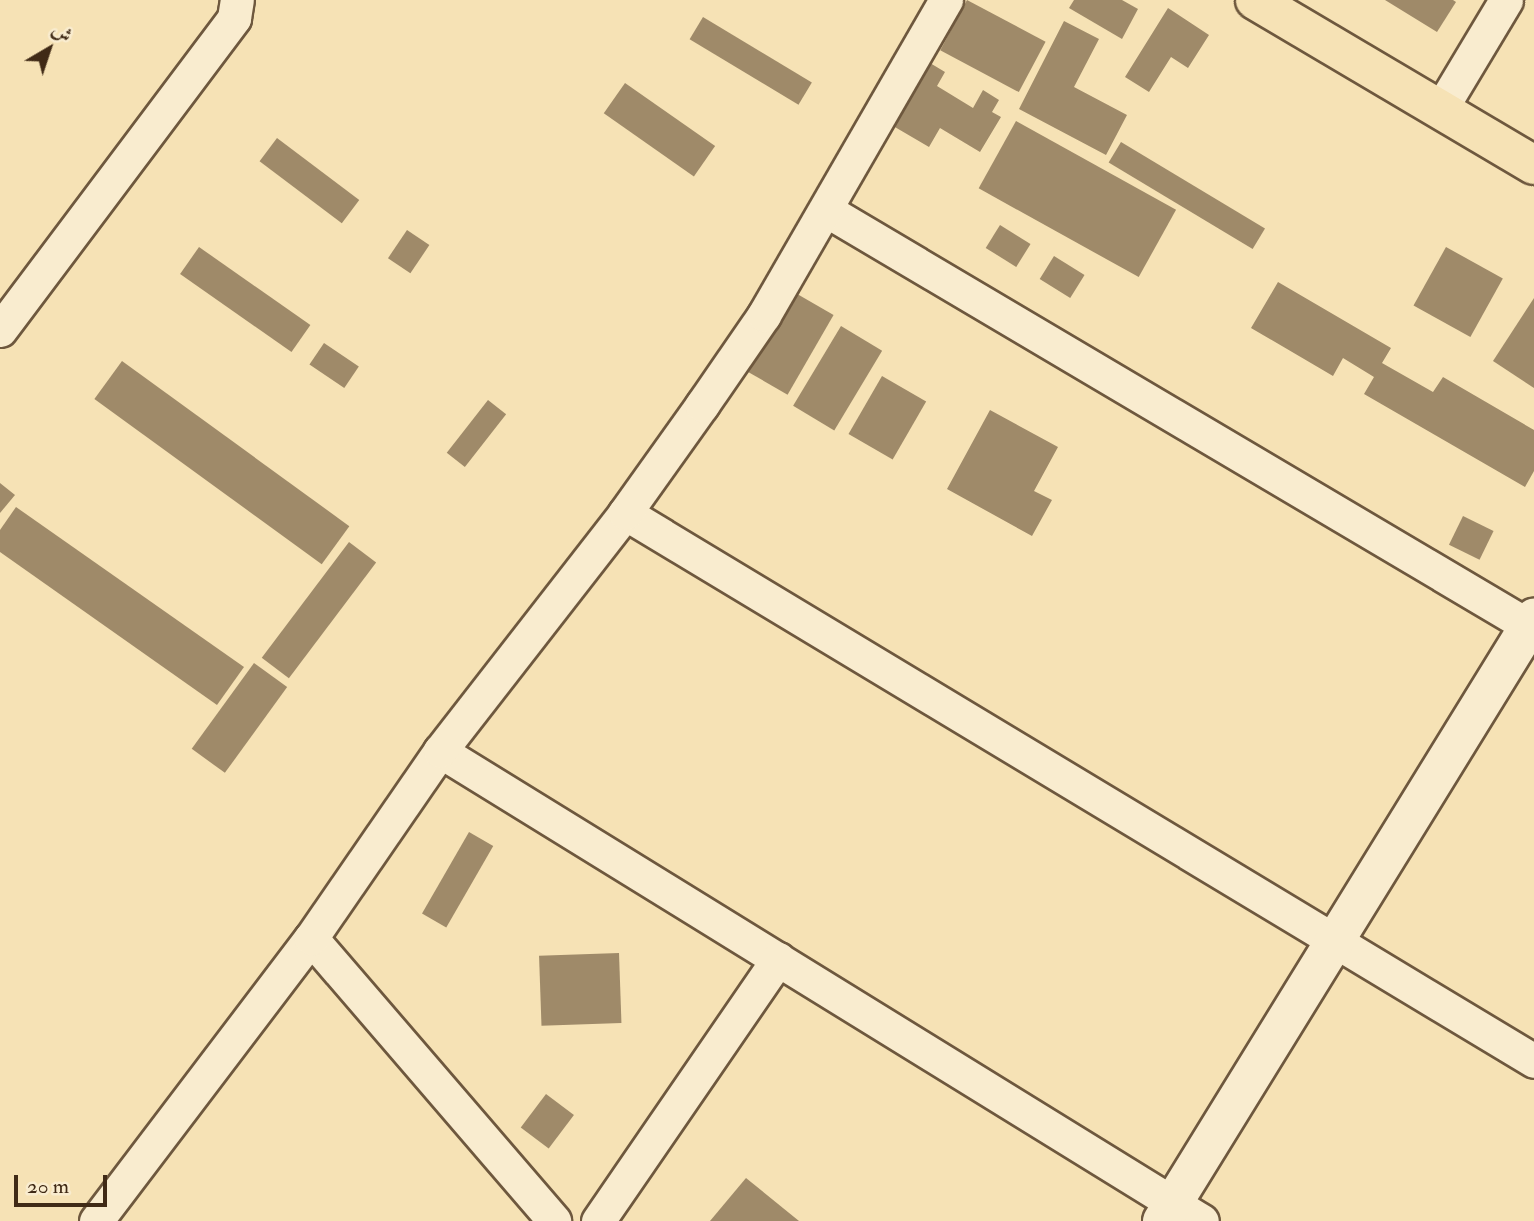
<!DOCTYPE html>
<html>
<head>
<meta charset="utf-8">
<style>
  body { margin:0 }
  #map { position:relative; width:1534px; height:1221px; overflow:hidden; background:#f6e2b5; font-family:"IM FELL Double Pica",Amiri,serif }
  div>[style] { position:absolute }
  .building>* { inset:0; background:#9f8a69; transform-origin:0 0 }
  .roads { filter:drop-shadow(2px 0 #6e583e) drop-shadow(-2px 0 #6e583e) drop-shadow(0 2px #6e583e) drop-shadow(0 -2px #6e583e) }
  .street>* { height:33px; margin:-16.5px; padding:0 16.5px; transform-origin:16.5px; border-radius:16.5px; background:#f9eccf }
  .secondary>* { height:38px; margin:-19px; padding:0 19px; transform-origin:19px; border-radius:19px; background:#f9eccf }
  .primary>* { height:38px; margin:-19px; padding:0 19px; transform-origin:19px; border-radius:19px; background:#f6e2b5 }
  span { translate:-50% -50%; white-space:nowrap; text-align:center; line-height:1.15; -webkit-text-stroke:7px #f9eccf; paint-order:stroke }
  .north { position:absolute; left:14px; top:14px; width:70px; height:70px; -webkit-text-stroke:5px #f9eccf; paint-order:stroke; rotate:39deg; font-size:19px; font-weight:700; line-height:28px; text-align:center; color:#402a16 }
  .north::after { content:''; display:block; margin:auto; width:24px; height:32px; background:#402a16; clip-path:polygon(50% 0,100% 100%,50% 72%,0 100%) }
  .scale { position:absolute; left:14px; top:1175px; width:93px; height:32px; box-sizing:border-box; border:4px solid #402a16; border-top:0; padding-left:9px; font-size:21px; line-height:24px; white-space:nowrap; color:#402a16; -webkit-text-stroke:5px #f9eccf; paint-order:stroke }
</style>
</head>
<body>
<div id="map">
  <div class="building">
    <div style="left:967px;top:0;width:89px;height:57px;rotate:28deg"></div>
    <div style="clip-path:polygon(1074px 0,1122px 0,1138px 9px,1122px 39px,1069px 8px)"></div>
    <div style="clip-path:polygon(1385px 0,1453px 0,1456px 2px,1437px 32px)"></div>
    <div style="clip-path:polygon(1168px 8px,1209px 35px,1188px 68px,1171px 57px,1149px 92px,1125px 77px)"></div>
    <div style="left:703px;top:17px;width:127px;height:26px;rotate:31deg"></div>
    <div style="clip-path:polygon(1064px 21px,1099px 39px,1074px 87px,1127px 115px,1106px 155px,1019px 109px)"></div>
    <div style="clip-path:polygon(925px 60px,945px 72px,937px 86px,973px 108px,983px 90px,999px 100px,992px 112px,1001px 117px,980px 152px,940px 128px,929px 147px,888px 123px)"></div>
    <div style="left:625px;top:83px;width:110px;height:37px;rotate:35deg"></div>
    <div style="left:1016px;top:121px;width:183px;height:77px;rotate:29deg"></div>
    <div style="left:277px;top:138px;width:103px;height:29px;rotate:37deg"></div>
    <div style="left:1121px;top:142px;width:168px;height:24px;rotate:31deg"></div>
    <div style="left:1000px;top:225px;width:36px;height:27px;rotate:32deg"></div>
    <div style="left:407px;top:230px;width:27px;height:34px;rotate:34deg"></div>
    <div style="left:199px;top:247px;width:136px;height:33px;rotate:35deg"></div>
    <div style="left:1446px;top:247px;width:65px;height:67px;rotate:29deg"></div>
    <div style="left:1054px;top:256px;width:36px;height:27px;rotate:32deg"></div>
    <div style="clip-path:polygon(1278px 282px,1391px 348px,1382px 363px,1433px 392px,1443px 377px,1534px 430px,1534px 471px,1525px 487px,1364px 394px,1374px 377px,1343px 358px,1333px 376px,1251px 328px)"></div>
    <div style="left:792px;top:291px;width:48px;height:92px;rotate:30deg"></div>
    <div style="clip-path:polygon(1534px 298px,1534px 388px,1493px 361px)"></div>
    <div style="left:841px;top:326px;width:48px;height:93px;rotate:31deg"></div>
    <div style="left:324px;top:343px;width:42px;height:26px;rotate:34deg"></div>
    <div style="left:122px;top:361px;width:281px;height:47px;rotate:36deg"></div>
    <div style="left:882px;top:376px;width:51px;height:67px;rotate:30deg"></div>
    <div style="left:488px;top:400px;width:23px;height:67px;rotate:38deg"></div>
    <div style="clip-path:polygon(990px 410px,1058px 447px,1034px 491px,1052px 500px,1032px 536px,947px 489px)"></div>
    <div style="clip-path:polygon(0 483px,15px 495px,0 513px)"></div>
    <div style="clip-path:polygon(16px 507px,244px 667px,217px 705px,0 552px,0 530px)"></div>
    <div style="left:1463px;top:516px;width:34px;height:32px;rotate:26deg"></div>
    <div style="left:349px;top:542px;width:34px;height:145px;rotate:37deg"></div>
    <div style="left:254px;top:663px;width:41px;height:106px;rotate:36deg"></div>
    <div style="left:469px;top:832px;width:28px;height:94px;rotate:30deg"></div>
    <div style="left:619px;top:953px;width:70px;height:80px;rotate:88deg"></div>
    <div style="left:546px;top:1094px;width:35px;height:42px;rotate:37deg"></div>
    <div style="clip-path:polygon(746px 1178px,799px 1221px,710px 1221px)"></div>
  </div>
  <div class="roads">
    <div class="street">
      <div style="left:1440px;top:110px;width:128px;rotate:-59deg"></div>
      <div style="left:826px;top:210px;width:823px;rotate:30.62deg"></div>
      <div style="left:0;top:330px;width:390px;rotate:-53.1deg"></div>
      <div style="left:234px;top:18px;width:18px;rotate:-81deg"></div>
      <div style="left:625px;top:513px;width:1061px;rotate:31.08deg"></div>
      <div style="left:440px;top:751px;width:895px;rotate:31.67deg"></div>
      <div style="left:311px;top:938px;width:373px;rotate:49.3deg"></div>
      <div style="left:96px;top:1221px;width:355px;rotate:-52.8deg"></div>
      <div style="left:311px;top:938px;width:227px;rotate:-55.4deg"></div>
      <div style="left:440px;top:751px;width:301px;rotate:-52.1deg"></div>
      <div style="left:625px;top:513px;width:133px;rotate:-54.5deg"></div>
      <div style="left:702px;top:405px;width:109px;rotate:-55.4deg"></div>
      <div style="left:764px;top:315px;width:364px;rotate:-60deg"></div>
      <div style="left:598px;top:1221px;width:318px;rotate:-55.5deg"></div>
    </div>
    <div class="secondary">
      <div style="left:1162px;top:1221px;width:709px;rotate:-58.33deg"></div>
    </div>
    <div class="primary">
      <div style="left:1255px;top:0;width:324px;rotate:30.6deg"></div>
    </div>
  </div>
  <div class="north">ش</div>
  <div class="scale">20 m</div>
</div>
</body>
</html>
